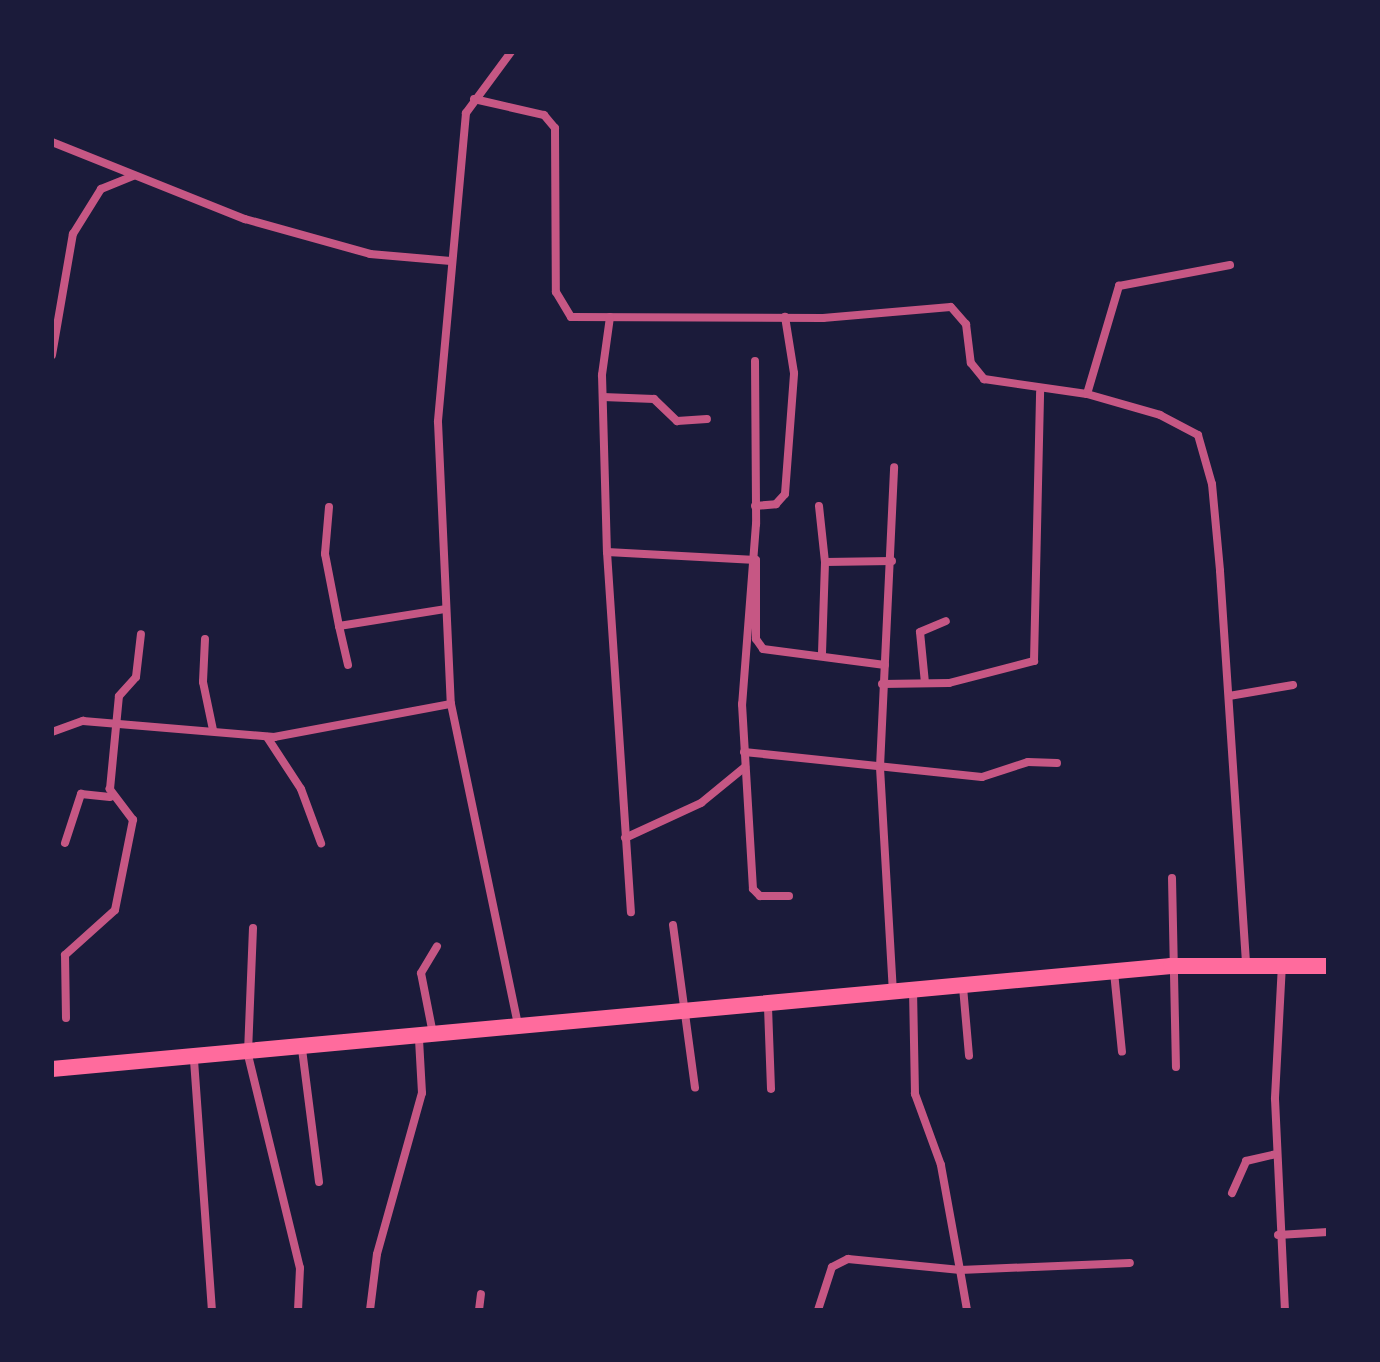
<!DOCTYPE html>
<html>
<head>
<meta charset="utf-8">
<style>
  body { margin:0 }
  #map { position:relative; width:1380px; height:1362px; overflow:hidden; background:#1b1b3a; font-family:"Fira Sans",sans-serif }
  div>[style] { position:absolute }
  .minor>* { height:8px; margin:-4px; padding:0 4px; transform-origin:4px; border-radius:4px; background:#c65784 }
  .secondary>* { height:16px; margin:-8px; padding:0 8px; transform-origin:8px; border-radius:8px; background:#ff6b9d }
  span { translate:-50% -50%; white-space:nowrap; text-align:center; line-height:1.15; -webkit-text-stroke:6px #1b1b3a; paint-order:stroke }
  .frame { position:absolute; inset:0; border:54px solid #1b1b3a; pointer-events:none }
</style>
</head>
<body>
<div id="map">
  <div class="minor">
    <div style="left:511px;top:52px;width:76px;rotate:126.4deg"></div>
    <div style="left:466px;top:113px;width:310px;rotate:95.2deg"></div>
    <div style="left:438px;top:422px;width:282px;rotate:87.4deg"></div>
    <div style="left:451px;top:704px;width:329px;rotate:78.2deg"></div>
    <div style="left:474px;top:99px;width:72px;rotate:12.9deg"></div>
    <div style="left:544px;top:115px;width:17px;rotate:50deg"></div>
    <div style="left:555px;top:128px;width:164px;rotate:89.7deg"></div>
    <div style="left:556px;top:292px;width:29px;rotate:59deg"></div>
    <div style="left:571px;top:317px;width:252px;rotate:0.2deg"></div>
    <div style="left:823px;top:318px;width:128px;rotate:-4.9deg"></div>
    <div style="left:951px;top:307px;width:23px;rotate:49deg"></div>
    <div style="left:966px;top:324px;width:39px;rotate:83deg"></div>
    <div style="left:971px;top:363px;width:21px;rotate:51deg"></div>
    <div style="left:984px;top:379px;width:104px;rotate:8.3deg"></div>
    <div style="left:1087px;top:394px;width:76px;rotate:16deg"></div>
    <div style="left:1160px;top:415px;width:43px;rotate:27.8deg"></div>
    <div style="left:1198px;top:435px;width:51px;rotate:74.1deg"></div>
    <div style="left:1212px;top:484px;width:87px;rotate:84.7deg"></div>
    <div style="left:1220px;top:571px;width:395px;rotate:86.2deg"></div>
    <div style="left:52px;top:142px;width:208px;rotate:21.8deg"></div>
    <div style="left:245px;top:219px;width:130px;rotate:15.6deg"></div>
    <div style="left:370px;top:254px;width:81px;rotate:4.9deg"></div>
    <div style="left:610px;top:317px;width:59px;rotate:97.9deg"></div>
    <div style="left:602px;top:375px;width:177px;rotate:88.4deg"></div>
    <div style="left:607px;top:552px;width:361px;rotate:86.2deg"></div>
    <div style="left:52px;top:355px;width:123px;rotate:-80.2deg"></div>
    <div style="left:73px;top:234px;width:53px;rotate:-58.1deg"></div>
    <div style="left:101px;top:189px;width:35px;rotate:-22deg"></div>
    <div style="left:755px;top:361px;width:163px;rotate:89.6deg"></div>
    <div style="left:756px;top:524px;width:181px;rotate:94.4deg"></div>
    <div style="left:742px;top:704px;width:185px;rotate:86.6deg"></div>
    <div style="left:753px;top:889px;width:10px;rotate:45deg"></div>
    <div style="left:760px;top:896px;width:29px"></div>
    <div style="left:1087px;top:394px;width:113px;rotate:-73.5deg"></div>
    <div style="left:1119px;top:286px;width:113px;rotate:-10.7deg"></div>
    <div style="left:603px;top:397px;width:51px;rotate:2.2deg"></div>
    <div style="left:654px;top:399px;width:32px;rotate:44deg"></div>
    <div style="left:677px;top:421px;width:30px;rotate:-4deg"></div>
    <div style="left:755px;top:506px;width:21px;rotate:-5deg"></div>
    <div style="left:776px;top:504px;width:13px;rotate:-48deg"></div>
    <div style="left:785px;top:494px;width:121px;rotate:-85.7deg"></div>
    <div style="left:794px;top:373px;width:57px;rotate:-99.1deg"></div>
    <div style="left:819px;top:506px;width:56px;rotate:83.9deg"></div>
    <div style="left:329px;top:507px;width:47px;rotate:94.9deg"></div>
    <div style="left:325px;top:554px;width:73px;rotate:79deg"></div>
    <div style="left:339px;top:626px;width:107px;rotate:-9.1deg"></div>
    <div style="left:607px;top:552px;width:149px;rotate:3.1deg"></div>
    <div style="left:756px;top:560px;width:79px;rotate:90deg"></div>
    <div style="left:756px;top:639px;width:12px;rotate:55deg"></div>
    <div style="left:763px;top:649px;width:123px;rotate:7.5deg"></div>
    <div style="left:339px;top:626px;width:40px;rotate:77deg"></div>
    <div style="left:205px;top:639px;width:43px;rotate:92.7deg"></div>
    <div style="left:203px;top:682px;width:49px;rotate:78.2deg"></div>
    <div style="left:822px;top:653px;width:91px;rotate:-88.1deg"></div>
    <div style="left:825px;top:562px;width:67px;rotate:-0.9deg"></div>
    <div style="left:925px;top:683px;width:51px;rotate:-95.6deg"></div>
    <div style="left:920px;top:632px;width:28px;rotate:-23deg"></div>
    <div style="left:882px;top:684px;width:67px;rotate:-0.9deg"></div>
    <div style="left:949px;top:683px;width:88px;rotate:-14.5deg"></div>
    <div style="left:1034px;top:661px;width:269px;rotate:-88.7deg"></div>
    <div style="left:1229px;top:696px;width:65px;rotate:-9.8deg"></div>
    <div style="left:52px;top:732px;width:33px;rotate:-20deg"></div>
    <div style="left:83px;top:721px;width:192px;rotate:4.8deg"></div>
    <div style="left:274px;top:737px;width:180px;rotate:-10.6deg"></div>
    <div style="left:267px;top:737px;width:62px;rotate:56.8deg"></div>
    <div style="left:301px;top:789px;width:58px;rotate:69.7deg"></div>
    <div style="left:744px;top:752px;width:239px;rotate:6deg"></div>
    <div style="left:982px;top:777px;width:48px;rotate:-18.1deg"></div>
    <div style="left:1028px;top:762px;width:29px;rotate:2deg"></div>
    <div style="left:625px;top:838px;width:84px;rotate:-24.7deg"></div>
    <div style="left:701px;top:803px;width:57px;rotate:-39.3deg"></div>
    <div style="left:65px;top:843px;width:52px;rotate:-71.9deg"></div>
    <div style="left:81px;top:794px;width:29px;rotate:6deg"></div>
    <div style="left:1172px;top:878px;width:189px;rotate:88.8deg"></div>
    <div style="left:673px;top:925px;width:164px;rotate:82.3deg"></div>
    <div style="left:253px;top:928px;width:127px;rotate:92.3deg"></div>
    <div style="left:248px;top:1055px;width:219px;rotate:76.3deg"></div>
    <div style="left:300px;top:1268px;width:42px;rotate:92.7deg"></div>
    <div style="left:1282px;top:964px;width:135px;rotate:93deg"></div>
    <div style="left:1275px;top:1099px;width:211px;rotate:87.3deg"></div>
    <div style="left:1114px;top:972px;width:80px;rotate:84.3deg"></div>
    <div style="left:963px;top:987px;width:69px;rotate:85deg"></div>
    <div style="left:893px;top:993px;width:226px;rotate:-93.3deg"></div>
    <div style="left:880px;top:767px;width:300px;rotate:-87.3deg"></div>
    <div style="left:768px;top:1007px;width:82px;rotate:87.9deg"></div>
    <div style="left:66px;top:1018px;width:63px;rotate:-90.9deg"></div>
    <div style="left:65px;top:955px;width:67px;rotate:-42deg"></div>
    <div style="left:115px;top:910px;width:92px;rotate:-78.7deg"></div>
    <div style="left:133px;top:820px;width:39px;rotate:-127deg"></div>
    <div style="left:110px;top:789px;width:93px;rotate:-84.5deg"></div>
    <div style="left:119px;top:696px;width:25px;rotate:-48deg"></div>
    <div style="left:136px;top:677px;width:43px;rotate:-83.4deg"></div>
    <div style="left:433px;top:1034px;width:62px;rotate:-101.1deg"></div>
    <div style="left:421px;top:973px;width:31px;rotate:-59deg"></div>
    <div style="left:302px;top:1049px;width:134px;rotate:82.7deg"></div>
    <div style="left:194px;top:1060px;width:251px;rotate:85.9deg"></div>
    <div style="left:1232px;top:1193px;width:35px;rotate:-66deg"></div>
    <div style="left:1246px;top:1161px;width:31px;rotate:-13deg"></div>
    <div style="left:1278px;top:1235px;width:50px;rotate:-3.4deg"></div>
    <div style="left:370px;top:1310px;width:56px;rotate:-82.9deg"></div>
    <div style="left:377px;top:1254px;width:167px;rotate:-74.4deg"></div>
    <div style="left:422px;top:1093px;width:53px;rotate:-93.2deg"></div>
    <div style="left:479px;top:1310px;width:16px;rotate:-83deg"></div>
    <div style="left:818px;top:1310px;width:45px;rotate:-72deg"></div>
    <div style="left:832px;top:1267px;width:18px;rotate:-27deg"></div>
    <div style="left:848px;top:1259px;width:113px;rotate:5.6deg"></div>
    <div style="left:960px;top:1270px;width:107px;rotate:-100.3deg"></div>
    <div style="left:941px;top:1165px;width:76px;rotate:-110.1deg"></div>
    <div style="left:915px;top:1094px;width:102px;rotate:-91.1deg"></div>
    <div style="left:967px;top:1310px;width:41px;rotate:-99.9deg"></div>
    <div style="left:960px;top:1270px;width:170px;rotate:-2.4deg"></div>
  </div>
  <div class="secondary">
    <div style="left:52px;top:1069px;width:1124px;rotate:-5.26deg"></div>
    <div style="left:1171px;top:966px;width:157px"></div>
  </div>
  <div class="frame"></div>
</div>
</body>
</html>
